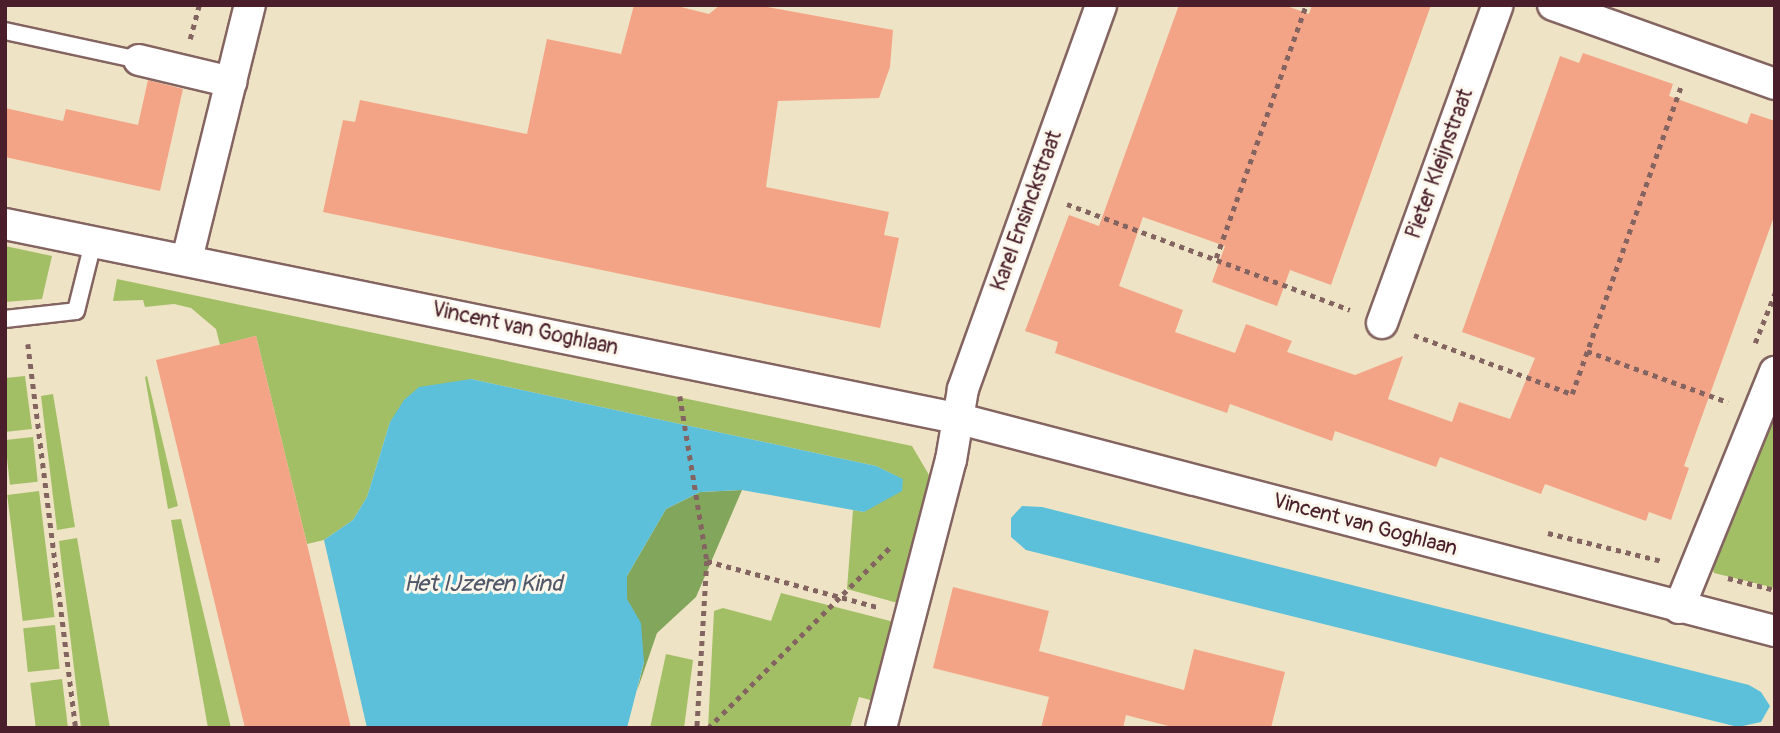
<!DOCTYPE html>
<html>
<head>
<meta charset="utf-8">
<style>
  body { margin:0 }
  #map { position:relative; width:1780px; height:733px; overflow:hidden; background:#efe3c5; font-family:Pangolin,sans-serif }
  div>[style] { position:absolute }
  .green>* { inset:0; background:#a3bf66; transform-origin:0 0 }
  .forest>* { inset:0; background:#82a65b }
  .water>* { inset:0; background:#5cc0da }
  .building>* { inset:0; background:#f4a486 }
  .path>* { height:4.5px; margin-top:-2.25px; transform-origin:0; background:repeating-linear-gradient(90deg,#846461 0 5px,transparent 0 10px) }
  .roads { filter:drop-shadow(2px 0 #846461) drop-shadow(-2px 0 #846461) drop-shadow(0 2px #846461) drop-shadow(0 -2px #846461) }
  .lane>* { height:16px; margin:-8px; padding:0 8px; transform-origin:8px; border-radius:8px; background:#fff }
  .street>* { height:30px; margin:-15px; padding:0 15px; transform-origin:15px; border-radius:15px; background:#fff }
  span { translate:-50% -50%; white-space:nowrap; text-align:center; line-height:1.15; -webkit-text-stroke:6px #fbf7ec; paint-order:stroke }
  .street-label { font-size:21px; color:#4a1f2b }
  .water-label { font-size:23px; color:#505768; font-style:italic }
  .frame { position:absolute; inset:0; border:7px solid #4a1f2b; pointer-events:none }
</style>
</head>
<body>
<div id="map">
  <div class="green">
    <div style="clip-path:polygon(5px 246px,52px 256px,42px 299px,5px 302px)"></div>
    <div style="clip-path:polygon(117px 279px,912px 446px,929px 475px,927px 485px,937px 488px,905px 605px,847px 589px,853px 510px,864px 512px,902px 479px,876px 466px,471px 379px,390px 422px,367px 497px,353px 520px,324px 540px,307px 544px,256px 336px,220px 345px,216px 329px,191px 308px,174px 304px,145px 307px,143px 300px,113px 301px)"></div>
    <div style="clip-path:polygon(25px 376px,32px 429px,5px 432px,5px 378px)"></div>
    <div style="clip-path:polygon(147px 376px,178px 506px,168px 509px,145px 377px)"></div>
    <div style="clip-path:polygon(53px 394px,75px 527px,57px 530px,41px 396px)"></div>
    <div style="clip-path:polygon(1775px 409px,1775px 588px,1714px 573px,1712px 565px)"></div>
    <div style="left:33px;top:437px;width:45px;height:28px;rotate:84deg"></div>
    <div style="left:39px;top:491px;width:127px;height:32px;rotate:83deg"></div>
    <div style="clip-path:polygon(181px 519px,231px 728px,208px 728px,171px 520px)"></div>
    <div style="clip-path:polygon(77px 538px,110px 728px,81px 728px,59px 541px)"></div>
    <div style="clip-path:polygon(781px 593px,902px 624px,882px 703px,859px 697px,850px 728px,708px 728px,714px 611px,723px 608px,771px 621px)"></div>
    <div style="left:55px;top:625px;width:44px;height:32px;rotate:84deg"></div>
    <div style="clip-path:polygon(666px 654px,693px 660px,684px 728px,650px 728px)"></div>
    <div style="left:62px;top:679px;width:49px;height:32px;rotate:83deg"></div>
  </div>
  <div class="forest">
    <div style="clip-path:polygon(742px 490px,696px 597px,657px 633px,637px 691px,644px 662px,627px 599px,627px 576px,666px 509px,700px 492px)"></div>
  </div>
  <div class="water">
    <div style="clip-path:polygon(471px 379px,876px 466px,903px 479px,902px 491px,864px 512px,742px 490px,700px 492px,666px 509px,627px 576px,627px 599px,641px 623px,644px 662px,627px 728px,367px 728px,324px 540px,353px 520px,367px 497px,390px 422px,404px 400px,419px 387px)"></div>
    <div style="clip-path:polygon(1022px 506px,1042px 507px,1749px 685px,1761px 692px,1770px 706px,1761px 722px,1738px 727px,1026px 550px,1011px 537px,1011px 518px)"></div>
  </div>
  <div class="building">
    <div style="clip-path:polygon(634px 5px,673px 5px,709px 14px,720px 5px,757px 5px,893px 30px,890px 67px,879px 98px,778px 101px,766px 187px,889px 212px,884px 235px,899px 238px,880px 328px,323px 212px,343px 120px,355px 122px,360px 100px,527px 134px,547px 39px,621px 54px)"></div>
    <div style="clip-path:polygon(1179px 5px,1284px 5px,1309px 14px,1312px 5px,1431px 5px,1331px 285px,1290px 270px,1277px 306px,1212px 282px,1225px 246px,1143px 217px,1119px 286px,1183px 310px,1175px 332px,1235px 353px,1246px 324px,1292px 341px,1287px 352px,1355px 375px,1403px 356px,1388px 399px,1452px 422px,1459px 402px,1510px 419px,1535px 358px,1462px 332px,1560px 56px,1579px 63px,1583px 53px,1673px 84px,1669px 96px,1747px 124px,1751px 113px,1775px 121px,1775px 214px,1684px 466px,1689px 468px,1671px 520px,1649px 512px,1646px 521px,1545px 484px,1541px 494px,1440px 457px,1436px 467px,1335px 431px,1332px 441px,1230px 404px,1227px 413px,1055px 353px,1058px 342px,1025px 331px,1069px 215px,1099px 226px)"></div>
    <div style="clip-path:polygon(148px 80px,183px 89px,160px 191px,5px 157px,5px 108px,63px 121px,66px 109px,138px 125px)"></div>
    <div style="clip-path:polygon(256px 336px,307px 544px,351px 728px,245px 728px,156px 360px)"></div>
    <div style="clip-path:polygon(953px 587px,1049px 611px,1039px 651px,1184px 690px,1194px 649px,1285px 672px,1271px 728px,1176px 728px,1126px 715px,1123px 728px,1041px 728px,1049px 697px,933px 668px)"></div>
  </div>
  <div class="path">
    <div style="left:190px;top:39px;width:35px;rotate:-75deg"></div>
    <div style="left:1067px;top:204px;width:302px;rotate:20.5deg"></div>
    <div style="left:1216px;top:258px;width:269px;rotate:-70.4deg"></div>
    <div style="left:1414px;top:335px;width:169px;rotate:20.5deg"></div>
    <div style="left:1572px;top:394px;width:327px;rotate:-70.5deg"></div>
    <div style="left:1755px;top:343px;width:54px;rotate:-68.2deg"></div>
    <div style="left:28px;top:344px;width:387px;rotate:82.9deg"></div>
    <div style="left:1587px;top:351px;width:150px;rotate:19.9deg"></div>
    <div style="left:680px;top:396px;width:167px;rotate:80.7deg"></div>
    <div style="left:707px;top:561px;width:167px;rotate:93.4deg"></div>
    <div style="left:1548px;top:533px;width:117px;rotate:13.8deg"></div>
    <div style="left:707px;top:561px;width:176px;rotate:15.1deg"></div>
    <div style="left:1728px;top:578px;width:49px;rotate:14.3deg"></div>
    <div style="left:708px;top:728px;width:258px;rotate:-44.8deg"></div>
  </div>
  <div class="roads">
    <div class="lane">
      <div style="left:5px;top:31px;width:137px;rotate:12.2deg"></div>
      <div style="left:5px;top:319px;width:71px;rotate:-6.4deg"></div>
      <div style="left:76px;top:311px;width:70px;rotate:-76deg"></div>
    </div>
    <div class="street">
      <div style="left:1553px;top:5px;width:236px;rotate:19.6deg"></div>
      <div style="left:139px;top:60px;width:95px;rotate:13.4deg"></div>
      <div style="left:5px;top:224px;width:971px;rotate:11.53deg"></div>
      <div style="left:956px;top:418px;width:846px;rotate:14.58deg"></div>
      <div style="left:187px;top:259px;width:262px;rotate:-76.1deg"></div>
      <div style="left:1382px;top:323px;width:338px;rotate:-70deg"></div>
      <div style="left:1679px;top:608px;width:255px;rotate:-67.9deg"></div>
      <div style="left:881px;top:728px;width:277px;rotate:-75.4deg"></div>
      <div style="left:951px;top:460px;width:72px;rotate:-80.4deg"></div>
      <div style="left:963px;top:389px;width:408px;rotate:-70.2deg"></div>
    </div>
  </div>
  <div class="street-label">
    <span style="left:1440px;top:164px;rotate:-70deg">Pieter Kleijnstraat</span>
    <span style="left:1027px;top:211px;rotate:-70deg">Karel Ensinckstraat</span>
    <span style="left:525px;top:329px;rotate:12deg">Vincent van Goghlaan</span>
    <span style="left:1365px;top:525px;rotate:15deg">Vincent van Goghlaan</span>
  </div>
  <div class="water-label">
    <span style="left:483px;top:584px">Het IJzeren Kind</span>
  </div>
  <div class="frame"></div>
</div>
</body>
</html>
